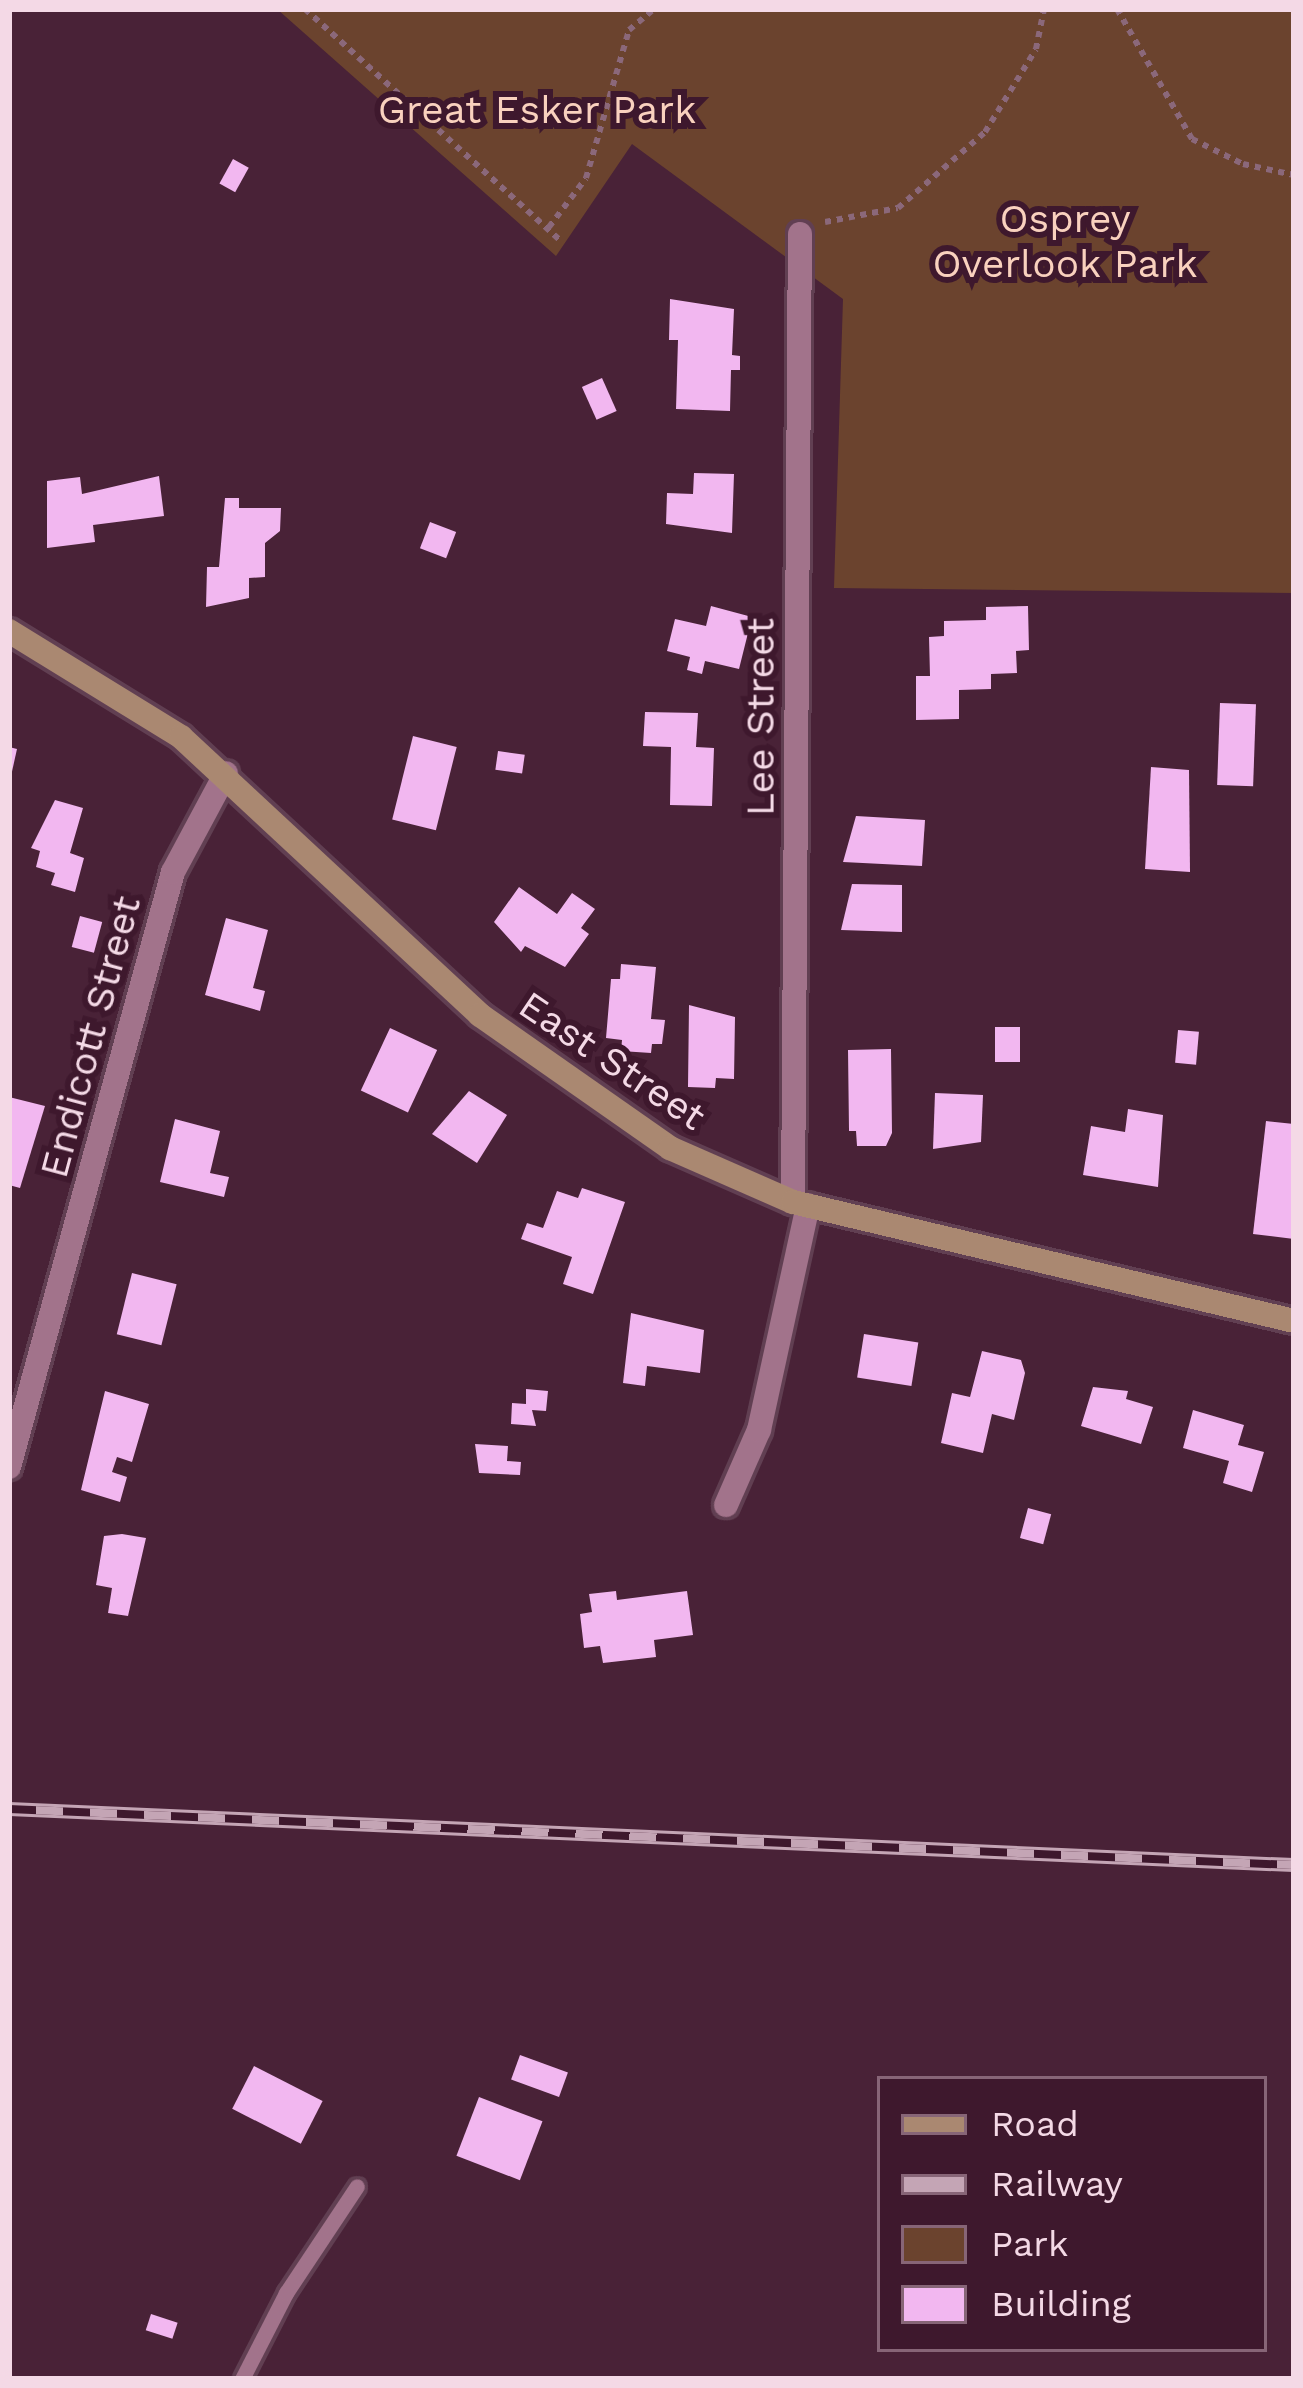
<!DOCTYPE html>
<html>
<head>
<meta charset="utf-8">
<style>
  body { margin:0 }
  #map { position:relative; width:1303px; height:2388px; overflow:hidden; background:#492237; font-family:"Work Sans",sans-serif }
  div>[style] { position:absolute }
  .green>* { inset:0; background:#6b432e }
  .building>* { inset:0; background:#f2b7f0; transform-origin:0 0 }
  .path>* { height:6px; margin-top:-3px; transform-origin:0; background:repeating-linear-gradient(90deg,#8b687a 0 6px,transparent 0 12px) }
  .roads { filter:drop-shadow(3px 0 #613f52) drop-shadow(-3px 0 #613f52) drop-shadow(0 3px #613f52) drop-shadow(0 -3px #613f52) }
  .lane>* { height:15px; margin:-7.5px; padding:0 7.5px; transform-origin:7.5px; border-radius:7.5px; background:#a2738b }
  .street>* { height:24px; margin:-12px; padding:0 12px; transform-origin:12px; border-radius:12px; background:#a2738b }
  .secondary>* { height:24px; margin:-12px; padding:0 12px; transform-origin:12px; border-radius:12px; background:#aa8871 }
  .rail>* { height:14px; margin-top:-7px; transform-origin:0; background:repeating-linear-gradient(90deg,#3e182d 0 27px,#c4a5b5 0 54px); box-sizing:border-box; border-block:3px solid #c4a5b5 }
  span { translate:-50% -50%; white-space:nowrap; text-align:center; line-height:1.15; -webkit-text-stroke:12px #3e182d; paint-order:stroke }
  .park-label { font-size:39px; color:#f9d1be }
  .street-label { font-size:39px; color:#f4d9e6 }
  .frame { position:absolute; inset:0; border:12px solid #f4d9e6; pointer-events:none }
  .legend { position:absolute; left:877px; top:2076px; width:390px; height:276px; box-sizing:border-box; background:#3e182d; border:3px solid #876577; margin:0; padding:15px 21px; list-style:none; font-size:36px; color:#f4d9e6 }
  .legend li { display:flex; align-items:center; gap:24px; height:60px }
  .legend b { width:60px; border:3px solid #876577 }
</style>
</head>
<body>
<div id="map">
  <div class="green">
    <div style="clip-path:polygon(277px 9px,1294px 9px,1294px 593px,834px 588px,843px 299px,632px 144px,556px 256px)"></div>
  </div>
  <div class="building">
    <div style="left:233px;top:159px;width:18px;height:28px;rotate:29deg"></div>
    <div style="clip-path:polygon(670px 299px,734px 309px,732px 355px,740px 356px,740px 370px,731px 370px,730px 411px,676px 409px,678px 340px,669px 340px)"></div>
    <div style="left:602px;top:378px;width:36px;height:22px;rotate:66deg"></div>
    <div style="clip-path:polygon(694px 473px,734px 474px,732px 533px,666px 524px,667px 493px,693px 494px)"></div>
    <div style="clip-path:polygon(159px 476px,164px 516px,93px 525px,95px 542px,47px 548px,47px 481px,80px 477px,82px 494px)"></div>
    <div style="clip-path:polygon(225px 498px,239px 498px,239px 508px,281px 508px,280px 531px,265px 543px,265px 577px,249px 578px,249px 598px,206px 607px,207px 567px,219px 567px)"></div>
    <div style="left:430px;top:522px;width:28px;height:28px;rotate:21deg"></div>
    <div style="clip-path:polygon(711px 606px,752px 617px,739px 669px,705px 661px,702px 674px,687px 670px,690px 657px,667px 651px,675px 619px,706px 626px)"></div>
    <div style="clip-path:polygon(1028px 606px,1029px 650px,1016px 651px,1017px 673px,991px 674px,991px 689px,959px 690px,959px 719px,916px 720px,916px 676px,930px 676px,929px 637px,944px 636px,944px 621px,986px 620px,986px 607px)"></div>
    <div style="left:1220px;top:703px;width:36px;height:82px;rotate:2deg"></div>
    <div style="clip-path:polygon(645px 712px,698px 713px,696px 747px,714px 748px,712px 806px,670px 805px,671px 747px,643px 746px)"></div>
    <div style="left:413px;top:736px;width:45px;height:86px;rotate:14deg"></div>
    <div style="clip-path:polygon(9px 747px,17px 749px,11px 776px,9px 776px)"></div>
    <div style="left:498px;top:751px;width:27px;height:19px;rotate:8deg"></div>
    <div style="clip-path:polygon(1151px 767px,1189px 770px,1190px 872px,1145px 869px)"></div>
    <div style="clip-path:polygon(55px 800px,83px 808px,70px 853px,84px 858px,75px 892px,51px 885px,55px 873px,36px 867px,40px 851px,31px 848px)"></div>
    <div style="clip-path:polygon(856px 816px,925px 820px,922px 866px,843px 862px)"></div>
    <div style="clip-path:polygon(852px 884px,902px 885px,902px 932px,841px 930px)"></div>
    <div style="clip-path:polygon(519px 887px,557px 914px,572px 893px,595px 909px,581px 928px,589px 934px,565px 967px,525px 946px,521px 952px,494px 922px)"></div>
    <div style="left:80px;top:916px;width:23px;height:32px;rotate:15deg"></div>
    <div style="clip-path:polygon(226px 918px,268px 930px,253px 988px,265px 991px,260px 1011px,205px 995px)"></div>
    <div style="clip-path:polygon(621px 964px,656px 967px,651px 1019px,665px 1020px,662px 1044px,652px 1044px,651px 1053px,621px 1051px,622px 1040px,606px 1038px,611px 979px,620px 979px)"></div>
    <div style="clip-path:polygon(689px 1005px,735px 1017px,734px 1079px,716px 1078px,715px 1088px,688px 1087px)"></div>
    <div style="left:995px;top:1027px;width:25px;height:35px"></div>
    <div style="left:390px;top:1028px;width:52px;height:69px;rotate:25deg"></div>
    <div style="left:1178px;top:1030px;width:21px;height:33px;rotate:5deg"></div>
    <div style="clip-path:polygon(891px 1049px,892px 1133px,886px 1146px,857px 1146px,856px 1131px,849px 1131px,848px 1050px)"></div>
    <div style="clip-path:polygon(469px 1091px,507px 1115px,477px 1163px,432px 1134px)"></div>
    <div style="clip-path:polygon(935px 1093px,983px 1095px,981px 1142px,933px 1149px)"></div>
    <div style="clip-path:polygon(9px 1097px,45px 1106px,20px 1188px,9px 1185px)"></div>
    <div style="clip-path:polygon(1128px 1109px,1163px 1115px,1158px 1187px,1083px 1175px,1091px 1126px,1125px 1132px)"></div>
    <div style="clip-path:polygon(175px 1119px,220px 1131px,210px 1173px,229px 1177px,224px 1197px,160px 1182px)"></div>
    <div style="clip-path:polygon(1266px 1121px,1294px 1124px,1294px 1239px,1253px 1234px)"></div>
    <div style="clip-path:polygon(582px 1188px,625px 1202px,593px 1294px,563px 1284px,572px 1257px,521px 1239px,527px 1223px,543px 1228px,557px 1191px,578px 1198px)"></div>
    <div style="left:132px;top:1273px;width:46px;height:63px;rotate:14deg"></div>
    <div style="clip-path:polygon(631px 1313px,704px 1330px,700px 1373px,647px 1366px,645px 1386px,623px 1383px)"></div>
    <div style="left:864px;top:1334px;width:55px;height:44px;rotate:9deg"></div>
    <div style="clip-path:polygon(982px 1351px,1021px 1360px,1025px 1373px,1014px 1420px,992px 1414px,983px 1453px,941px 1443px,952px 1393px,970px 1397px)"></div>
    <div style="clip-path:polygon(1093px 1387px,1128px 1391px,1126px 1399px,1153px 1407px,1141px 1444px,1081px 1426px)"></div>
    <div style="clip-path:polygon(526px 1389px,548px 1391px,546px 1411px,532px 1410px,536px 1426px,511px 1424px,512px 1403px,526px 1404px)"></div>
    <div style="clip-path:polygon(105px 1391px,149px 1404px,132px 1462px,117px 1457px,112px 1472px,127px 1477px,120px 1502px,81px 1490px)"></div>
    <div style="clip-path:polygon(1193px 1410px,1244px 1425px,1238px 1445px,1264px 1452px,1252px 1492px,1223px 1483px,1229px 1461px,1183px 1448px)"></div>
    <div style="clip-path:polygon(475px 1444px,508px 1446px,507px 1461px,521px 1462px,520px 1475px,479px 1473px)"></div>
    <div style="left:1028px;top:1508px;width:24px;height:31px;rotate:15deg"></div>
    <div style="clip-path:polygon(122px 1534px,146px 1538px,128px 1616px,108px 1613px,112px 1588px,96px 1585px,104px 1536px)"></div>
    <div style="clip-path:polygon(616px 1591px,617px 1600px,687px 1591px,693px 1635px,654px 1640px,656px 1657px,603px 1663px,600px 1646px,584px 1648px,580px 1614px,592px 1612px,589px 1594px)"></div>
    <div style="left:520px;top:2055px;width:51px;height:26px;rotate:20deg"></div>
    <div style="left:254px;top:2066px;width:77px;height:48px;rotate:27deg"></div>
    <div style="left:479px;top:2097px;width:68px;height:63px;rotate:21deg"></div>
    <div style="left:151px;top:2314px;width:28px;height:17px;rotate:18deg"></div>
  </div>
  <div class="path">
    <div style="left:305px;top:9px;width:345px;rotate:42.2deg"></div>
    <div style="left:1117px;top:9px;width:150px;rotate:60deg"></div>
    <div style="left:1192px;top:139px;width:57px;rotate:26.1deg"></div>
    <div style="left:1243px;top:164px;width:52px;rotate:12.2deg"></div>
    <div style="left:825px;top:222px;width:74px;rotate:-10.9deg"></div>
    <div style="left:898px;top:208px;width:116px;rotate:-41.1deg"></div>
    <div style="left:985px;top:132px;width:97px;rotate:-58.4deg"></div>
    <div style="left:1036px;top:49px;width:41px;rotate:-78.7deg"></div>
    <div style="left:549px;top:227px;width:61px;rotate:-52.9deg"></div>
    <div style="left:586px;top:178px;width:154px;rotate:-73.8deg"></div>
    <div style="left:629px;top:30px;width:33px;rotate:-40deg"></div>
  </div>
  <div class="roads">
    <div class="lane">
      <div style="left:242px;top:2379px;width:97px;rotate:-62.9deg"></div>
      <div style="left:286px;top:2293px;width:128px;rotate:-56.4deg"></div>
    </div>
    <div class="street">
      <div style="left:793px;top:1202px;width:968px;rotate:-89.59deg"></div>
      <div style="left:9px;top:1467px;width:617px;rotate:-74.59deg"></div>
      <div style="left:173px;top:872px;width:112px;rotate:-61.8deg"></div>
      <div style="left:726px;top:1505px;width:82px;rotate:-66.3deg"></div>
      <div style="left:759px;top:1430px;width:230px;rotate:-77.7deg"></div>
    </div>
    <div class="secondary">
      <div style="left:9px;top:631px;width:202px;rotate:31.6deg"></div>
      <div style="left:181px;top:737px;width:408px;rotate:42.9deg"></div>
      <div style="left:480px;top:1015px;width:232px;rotate:35deg"></div>
      <div style="left:670px;top:1148px;width:134px;rotate:23.7deg"></div>
      <div style="left:793px;top:1202px;width:515px;rotate:13.36deg"></div>
    </div>
  </div>
  <div class="rail">
    <div style="left:9px;top:1809px;width:1286px;rotate:2.5deg"></div>
  </div>
  <div class="park-label">
    <span style="left:537px;top:110px">Great Esker Park</span>
    <span style="left:1065px;top:242px">Osprey<br>Overlook Park</span>
  </div>
  <div class="street-label">
    <span style="left:761px;top:717px;rotate:-90deg">Lee Street</span>
    <span style="left:91px;top:1037px;rotate:-75deg">Endicott Street</span>
    <span style="left:612px;top:1061px;rotate:34deg">East Street</span>
  </div>
  <div class="frame"></div>
  <ul class="legend">
  <li><b style="height:15px;background:#aa8871"></b>Road</li>
  <li><b style="height:15px;background:#c4a5b5"></b>Railway</li>
  <li><b style="height:33px;background:#6b432e"></b>Park</li>
  <li><b style="height:33px;background:#f2b7f0"></b>Building</li>
  </ul>
</div>
</body>
</html>
